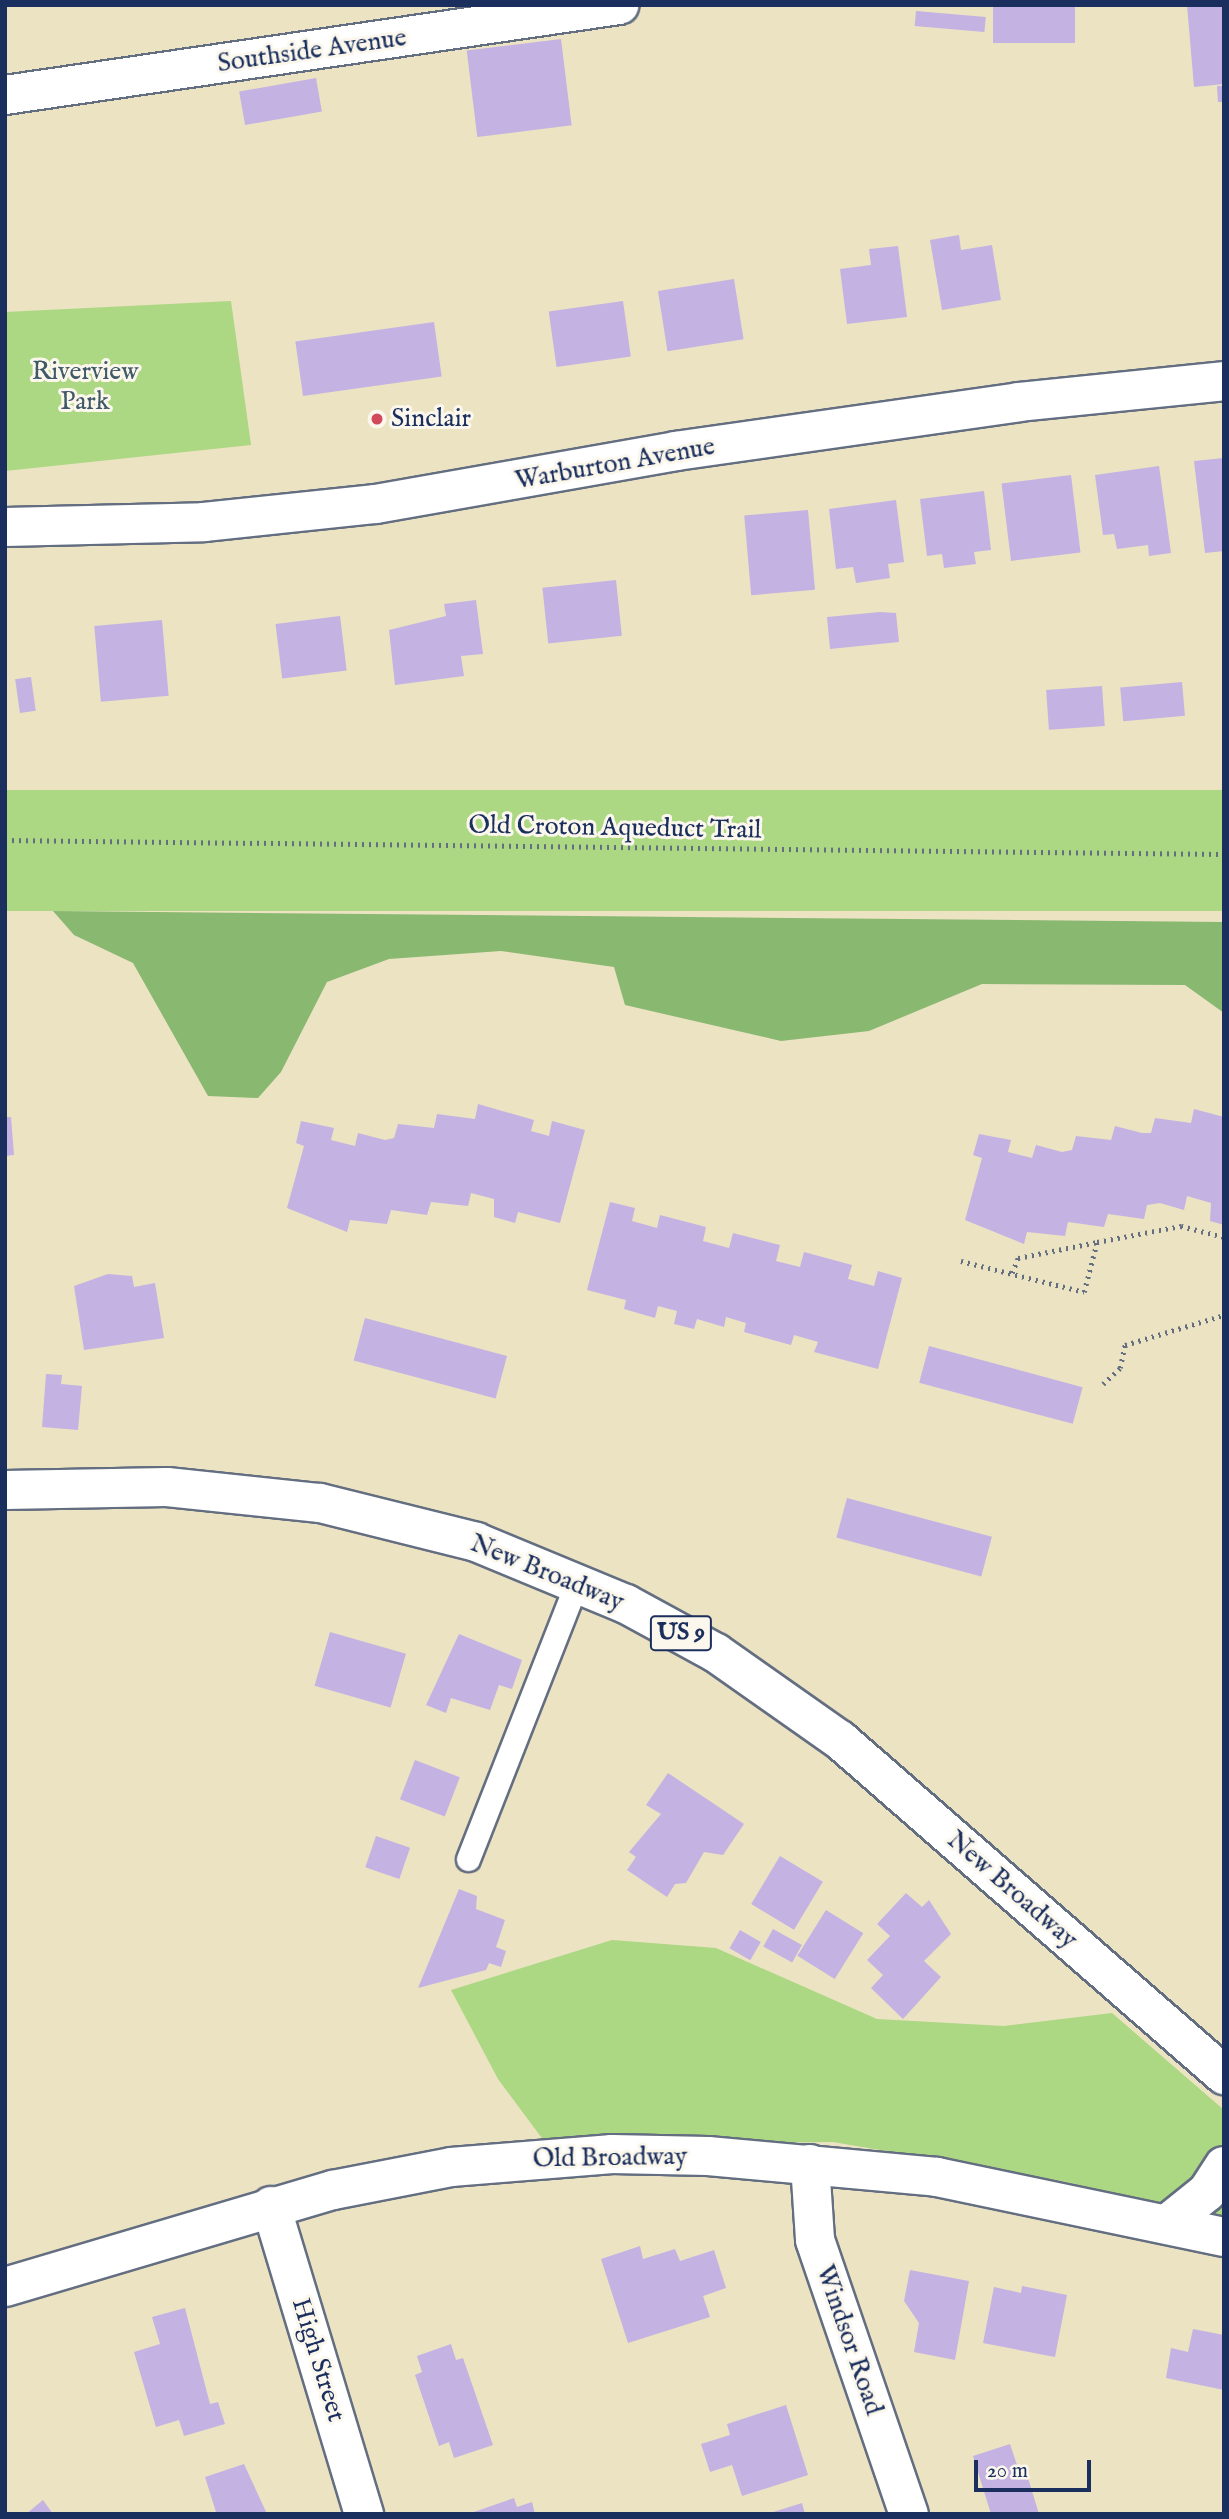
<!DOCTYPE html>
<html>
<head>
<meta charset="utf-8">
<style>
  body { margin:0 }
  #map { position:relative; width:1229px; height:2519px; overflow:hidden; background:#ece3c3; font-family:"IM FELL English",serif }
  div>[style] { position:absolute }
  .green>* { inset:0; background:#acd783; transform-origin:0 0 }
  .forest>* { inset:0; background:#89b871 }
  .building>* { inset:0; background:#c4b2e3; transform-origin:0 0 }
  .path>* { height:4.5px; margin-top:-2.25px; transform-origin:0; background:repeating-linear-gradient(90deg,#646e81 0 2px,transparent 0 7px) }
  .roads { filter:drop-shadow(2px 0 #646e81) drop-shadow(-2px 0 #646e81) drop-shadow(0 2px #646e81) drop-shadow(0 -2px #646e81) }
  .lane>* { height:23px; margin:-11.5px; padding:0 11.5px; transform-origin:11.5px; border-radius:11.5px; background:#fff }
  .street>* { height:38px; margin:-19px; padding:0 19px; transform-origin:19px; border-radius:19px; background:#fff }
  .secondary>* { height:38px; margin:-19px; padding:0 19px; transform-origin:19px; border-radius:19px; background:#fff }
  .primary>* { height:38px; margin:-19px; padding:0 19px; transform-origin:19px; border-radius:19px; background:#fff }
  .dots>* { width:19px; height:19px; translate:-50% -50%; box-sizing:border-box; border:4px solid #fbf7ec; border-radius:50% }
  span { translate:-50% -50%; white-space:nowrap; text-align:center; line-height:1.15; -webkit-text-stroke:6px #fbf7ec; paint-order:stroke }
  .shield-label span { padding:2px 5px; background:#fbf7ec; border:2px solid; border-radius:5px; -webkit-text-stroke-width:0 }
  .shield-label { font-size:24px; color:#1b2f5e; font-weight:700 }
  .street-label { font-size:26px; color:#1b2f5e }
  .park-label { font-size:26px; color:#3f5967 }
  .poi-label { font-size:26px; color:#1b2f5e }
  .left { translate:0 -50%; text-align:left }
  .frame { position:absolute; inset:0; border:7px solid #1b2f5e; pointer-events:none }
  .scale { position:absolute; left:974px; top:2460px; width:117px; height:32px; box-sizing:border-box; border:4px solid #1b2f5e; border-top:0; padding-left:9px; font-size:21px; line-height:24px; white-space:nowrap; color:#1b2f5e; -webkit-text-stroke:5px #fbf7ec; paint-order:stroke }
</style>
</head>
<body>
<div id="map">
  <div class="green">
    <div style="clip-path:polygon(231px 301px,251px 445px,5px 471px,5px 312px)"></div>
    <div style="left:5px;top:790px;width:1219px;height:121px"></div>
    <div style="clip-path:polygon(612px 1940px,716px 1948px,877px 2019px,1004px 2026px,1112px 2013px,1224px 2110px,1224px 2221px,1067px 2182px,833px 2142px,547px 2145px,498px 2079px,451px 1990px)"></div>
  </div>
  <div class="forest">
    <div style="clip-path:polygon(53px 911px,1224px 922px,1224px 1013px,1185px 985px,982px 984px,869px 1031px,781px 1041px,625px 1005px,614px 967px,501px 951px,389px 959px,327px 982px,281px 1072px,258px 1098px,208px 1096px,133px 963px,74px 935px)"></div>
  </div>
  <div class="building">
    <div style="left:993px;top:5px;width:82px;height:38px"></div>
    <div style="clip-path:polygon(1187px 5px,1224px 5px,1224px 84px,1194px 87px)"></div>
    <div style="left:916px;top:11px;width:70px;height:15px;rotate:5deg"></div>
    <div style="left:561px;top:39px;width:87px;height:95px;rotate:83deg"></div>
    <div style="left:316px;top:78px;width:34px;height:78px;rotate:80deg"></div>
    <div style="clip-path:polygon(1217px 86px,1224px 86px,1224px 102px,1218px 102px)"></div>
    <div style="clip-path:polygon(959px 235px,961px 250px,992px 245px,1001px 300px,942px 310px,930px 240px)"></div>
    <div style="clip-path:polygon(898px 246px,907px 317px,847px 324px,840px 269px,871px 265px,869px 249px)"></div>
    <div style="left:734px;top:279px;width:61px;height:77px;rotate:81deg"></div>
    <div style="left:623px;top:301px;width:56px;height:75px;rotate:82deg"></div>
    <div style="left:434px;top:322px;width:55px;height:140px;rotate:82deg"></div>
    <div style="clip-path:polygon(1224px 458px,1224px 551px,1205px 553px,1194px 461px)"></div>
    <div style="clip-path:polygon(1159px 466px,1171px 553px,1149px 556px,1148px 545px,1117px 549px,1114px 534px,1103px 535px,1095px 475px)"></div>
    <div style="left:1071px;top:475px;width:78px;height:70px;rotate:83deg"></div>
    <div style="clip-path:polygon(984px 491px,991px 550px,974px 552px,976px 564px,944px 568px,942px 554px,927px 556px,920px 499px)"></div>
    <div style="clip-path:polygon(896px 500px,904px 562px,888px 564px,890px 578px,856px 583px,853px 567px,836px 569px,829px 509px)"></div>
    <div style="left:808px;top:510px;width:80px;height:64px;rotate:85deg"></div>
    <div style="left:616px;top:580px;width:56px;height:74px;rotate:84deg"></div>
    <div style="clip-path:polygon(476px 600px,483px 654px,461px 656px,464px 676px,395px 685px,389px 630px,446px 616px,444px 604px)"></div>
    <div style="clip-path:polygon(880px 612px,896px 613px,899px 642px,830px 649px,827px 617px)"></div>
    <div style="left:340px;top:616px;width:55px;height:65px;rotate:83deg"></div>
    <div style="left:162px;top:620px;width:76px;height:68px;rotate:85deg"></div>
    <div style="left:31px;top:677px;width:34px;height:16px;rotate:82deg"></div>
    <div style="left:1182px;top:682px;width:34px;height:62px;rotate:85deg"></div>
    <div style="left:1102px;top:686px;width:40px;height:56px;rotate:86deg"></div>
    <div style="clip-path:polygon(478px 1104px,534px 1120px,531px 1131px,549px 1136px,552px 1121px,585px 1130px,560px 1223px,518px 1212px,515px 1223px,494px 1217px,494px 1199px,471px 1193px,468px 1206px,431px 1202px,427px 1215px,391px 1210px,387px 1224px,350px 1220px,347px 1232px,287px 1208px,304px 1146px,296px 1143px,301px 1121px,334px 1128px,331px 1140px,355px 1146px,358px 1133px,385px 1140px,394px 1138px,398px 1124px,434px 1128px,437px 1114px,475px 1119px)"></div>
    <div style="clip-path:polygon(1194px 1109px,1224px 1117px,1224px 1225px,1210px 1221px,1211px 1203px,1187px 1196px,1184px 1210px,1160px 1203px,1147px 1205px,1144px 1219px,1108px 1214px,1104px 1227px,1068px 1222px,1065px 1236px,1027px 1232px,1024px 1244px,965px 1220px,982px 1158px,973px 1155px,979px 1134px,1011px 1140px,1008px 1152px,1032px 1158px,1036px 1145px,1062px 1152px,1072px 1150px,1076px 1136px,1111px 1140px,1115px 1126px,1142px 1133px,1151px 1133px,1155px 1118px,1191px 1123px)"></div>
    <div style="clip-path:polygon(5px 1117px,11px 1117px,14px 1155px,5px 1156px)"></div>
    <div style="clip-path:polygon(610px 1202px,635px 1208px,632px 1221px,657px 1228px,660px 1215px,706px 1227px,703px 1241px,729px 1248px,733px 1233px,780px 1245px,776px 1261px,800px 1267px,804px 1252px,852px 1265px,848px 1279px,874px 1286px,878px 1271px,902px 1278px,878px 1369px,814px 1352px,818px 1342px,794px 1335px,791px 1345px,744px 1332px,746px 1323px,726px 1317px,724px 1327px,697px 1319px,694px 1329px,674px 1324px,677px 1311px,658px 1306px,655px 1318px,624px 1309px,626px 1300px,587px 1290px)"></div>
    <div style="clip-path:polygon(108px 1274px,132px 1276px,134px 1287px,155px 1283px,164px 1338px,84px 1350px,74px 1286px)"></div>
    <div style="left:365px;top:1318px;width:147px;height:44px;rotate:15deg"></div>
    <div style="left:929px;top:1346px;width:159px;height:38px;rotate:15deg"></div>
    <div style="clip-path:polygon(46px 1374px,62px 1375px,61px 1384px,82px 1386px,78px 1430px,42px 1427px)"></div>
    <div style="left:847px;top:1498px;width:150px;height:41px;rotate:15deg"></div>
    <div style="left:330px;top:1632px;width:79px;height:56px;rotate:16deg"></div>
    <div style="clip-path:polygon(459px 1634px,522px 1660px,512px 1689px,499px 1685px,490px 1710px,451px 1698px,446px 1713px,426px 1705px)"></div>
    <div style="left:415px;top:1760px;width:48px;height:42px;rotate:21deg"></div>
    <div style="clip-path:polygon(668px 1773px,744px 1824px,723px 1855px,704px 1852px,686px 1883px,675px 1884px,667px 1897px,627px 1870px,636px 1857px,629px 1852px,661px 1814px,646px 1805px)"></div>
    <div style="left:376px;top:1836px;width:36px;height:33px;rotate:19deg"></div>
    <div style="left:780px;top:1856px;width:50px;height:56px;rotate:31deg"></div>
    <div style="clip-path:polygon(459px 1889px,477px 1896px,476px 1909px,505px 1920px,496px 1947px,506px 1951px,501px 1967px,489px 1963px,486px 1970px,418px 1988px)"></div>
    <div style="clip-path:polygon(906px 1893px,922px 1907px,929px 1900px,951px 1934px,924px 1961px,941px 1977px,903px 2019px,871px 1988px,883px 1975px,867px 1960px,890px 1936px,877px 1924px)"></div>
    <div style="left:826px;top:1910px;width:44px;height:54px;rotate:32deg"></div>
    <div style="left:773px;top:1929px;width:33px;height:20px;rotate:29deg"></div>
    <div style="left:740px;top:1930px;width:24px;height:21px;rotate:30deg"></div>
    <div style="clip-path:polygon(640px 2246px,643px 2259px,675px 2249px,680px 2261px,714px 2250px,726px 2288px,703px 2296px,710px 2317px,628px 2343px,601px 2259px)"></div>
    <div style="clip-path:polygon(910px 2270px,969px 2281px,955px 2360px,914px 2352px,919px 2323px,904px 2301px)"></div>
    <div style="clip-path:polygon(1022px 2286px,1067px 2295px,1055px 2357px,983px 2343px,994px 2287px,1021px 2293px)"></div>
    <div style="clip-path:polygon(185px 2308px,210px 2404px,218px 2402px,225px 2424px,184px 2436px,179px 2420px,156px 2427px,134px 2352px,160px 2344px,152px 2317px)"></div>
    <div style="clip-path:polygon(1193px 2329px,1224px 2335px,1224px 2390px,1166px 2378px,1171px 2348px,1188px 2352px)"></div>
    <div style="clip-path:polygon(451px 2344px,456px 2360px,463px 2358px,493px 2445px,454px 2458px,449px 2442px,439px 2446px,415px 2375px,422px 2372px,417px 2356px)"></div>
    <div style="clip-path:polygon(786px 2405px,808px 2475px,742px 2496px,732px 2465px,710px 2472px,701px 2444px,730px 2435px,727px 2424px)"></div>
    <div style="clip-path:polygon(1010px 2444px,1019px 2471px,1025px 2468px,1039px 2514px,991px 2514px,973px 2456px)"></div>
    <div style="clip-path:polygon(244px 2464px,267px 2514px,211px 2514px,216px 2512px,205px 2477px)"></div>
    <div style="clip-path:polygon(514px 2498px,517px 2507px,532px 2502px,535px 2514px,468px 2514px)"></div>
    <div style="clip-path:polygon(43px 2500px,53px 2514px,26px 2514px)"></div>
    <div style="clip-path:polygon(802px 2503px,805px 2514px,770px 2514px,770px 2513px)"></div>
  </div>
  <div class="path">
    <div style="left:5px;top:840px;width:1219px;rotate:0.66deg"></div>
    <div style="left:961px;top:1261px;width:127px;rotate:14.1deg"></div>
    <div style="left:1084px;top:1292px;width:52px;rotate:-75.4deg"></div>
    <div style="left:1097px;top:1242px;width:86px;rotate:-10.8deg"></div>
    <div style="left:1181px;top:1226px;width:44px;rotate:14.3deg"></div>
    <div style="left:1012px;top:1273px;width:16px;rotate:-68deg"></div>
    <div style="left:1018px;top:1258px;width:81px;rotate:-11.4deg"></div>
    <div style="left:1103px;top:1384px;width:23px;rotate:-43deg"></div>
    <div style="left:1120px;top:1368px;width:24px;rotate:-78deg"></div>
    <div style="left:1125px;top:1345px;width:103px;rotate:-16.9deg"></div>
  </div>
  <div class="roads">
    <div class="lane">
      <div style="left:468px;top:1859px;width:298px;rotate:-68.5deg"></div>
    </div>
    <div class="street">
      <div style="left:5px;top:95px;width:621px;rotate:-8.34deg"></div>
      <div style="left:810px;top:2164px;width:76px;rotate:86.2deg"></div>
      <div style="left:815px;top:2240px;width:290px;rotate:71.1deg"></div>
    </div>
    <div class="secondary">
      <div style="left:5px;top:527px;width:199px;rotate:-1.4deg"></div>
      <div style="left:204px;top:522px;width:173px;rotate:-6deg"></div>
      <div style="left:376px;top:504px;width:305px;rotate:-10deg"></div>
      <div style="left:676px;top:451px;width:346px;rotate:-8.1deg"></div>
      <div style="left:1019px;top:402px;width:206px;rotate:-5.8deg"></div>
      <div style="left:271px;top:2206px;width:322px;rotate:73.2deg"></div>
    </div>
    <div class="primary">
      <div style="left:5px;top:1490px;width:162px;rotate:-1.1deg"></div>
      <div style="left:167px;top:1487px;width:154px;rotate:6deg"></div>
      <div style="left:320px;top:1503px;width:161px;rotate:14deg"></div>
      <div style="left:476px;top:1542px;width:162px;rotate:22.5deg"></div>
      <div style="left:626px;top:1604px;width:102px;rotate:28.6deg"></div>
      <div style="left:716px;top:1653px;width:151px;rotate:35.1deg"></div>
      <div style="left:840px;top:1740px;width:510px;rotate:41.1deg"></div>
      <div style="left:1167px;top:2224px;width:51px;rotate:-38.7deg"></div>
      <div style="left:1207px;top:2192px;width:31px;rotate:-57deg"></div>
      <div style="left:5px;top:2287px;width:342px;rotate:-16.5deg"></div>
      <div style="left:333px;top:2190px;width:120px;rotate:-11deg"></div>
      <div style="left:451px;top:2167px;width:162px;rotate:-4.6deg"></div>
      <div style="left:612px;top:2154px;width:96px;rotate:1.2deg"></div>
      <div style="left:708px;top:2156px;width:230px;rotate:5.2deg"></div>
      <div style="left:937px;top:2177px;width:293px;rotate:11.8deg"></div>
    </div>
  </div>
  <div class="dots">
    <div style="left:377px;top:419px;background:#d1495b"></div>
  </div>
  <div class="shield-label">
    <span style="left:681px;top:1633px">US 9</span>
  </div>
  <div class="street-label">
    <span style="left:312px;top:51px;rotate:-8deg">Southside Avenue</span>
    <span style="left:615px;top:464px;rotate:-10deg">Warburton Avenue</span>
    <span style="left:615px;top:828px;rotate:1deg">Old Croton Aqueduct Trail</span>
    <span style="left:547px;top:1573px;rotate:22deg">New Broadway</span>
    <span style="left:1012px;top:1890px;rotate:41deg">New Broadway</span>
    <span style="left:610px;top:2158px;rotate:-1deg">Old Broadway</span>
    <span style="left:849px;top:2340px;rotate:71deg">Windsor Road</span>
    <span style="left:318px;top:2360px;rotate:73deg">High Street</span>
  </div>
  <div class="park-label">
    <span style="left:85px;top:387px">Riverview<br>Park</span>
  </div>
  <div class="poi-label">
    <span class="left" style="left:391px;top:419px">Sinclair</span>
  </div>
  <div class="frame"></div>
  <div class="scale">20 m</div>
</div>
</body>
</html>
